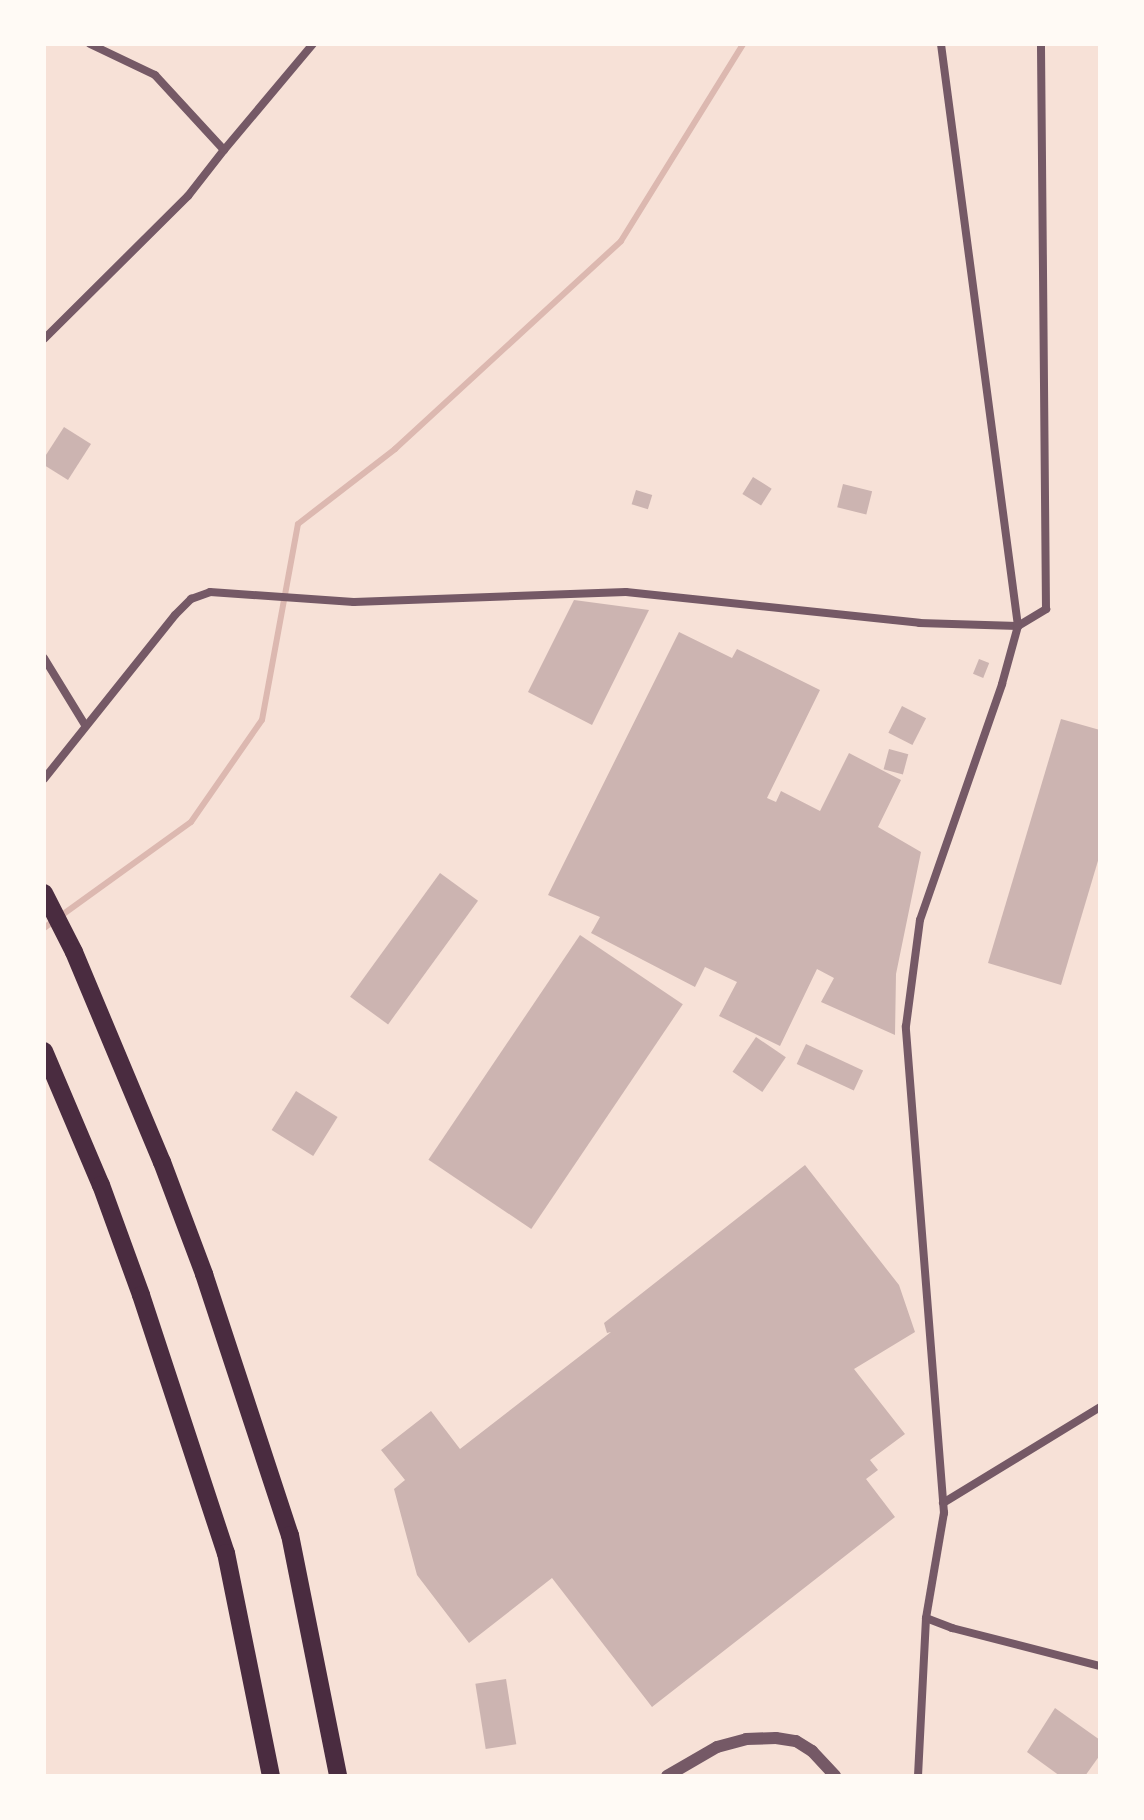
<!DOCTYPE html>
<html>
<head>
<meta charset="utf-8">
<style>
  body { margin:0 }
  #map { position:relative; width:1144px; height:1820px; overflow:hidden; background:#f7e1d7; font-family:"IBM Plex Sans",sans-serif }
  div>[style] { position:absolute }
  .stream>* { height:6px; margin:-3px; padding:0 3px; transform-origin:3px; border-radius:3px; background:#dcb8b0 }
  .building>* { inset:0; background:#ccb4b1; transform-origin:0 0 }
  .minor>* { height:8px; margin:-4px; padding:0 4px; transform-origin:4px; border-radius:4px; background:#755966 }
  .tertiary>* { height:12px; margin:-6px; padding:0 6px; transform-origin:6px; border-radius:6px; background:#755966 }
  .motorway>* { height:18px; margin:-9px; padding:0 9px; transform-origin:9px; border-radius:9px; background:#4a2c40 }
  span { translate:-50% -50%; white-space:nowrap; text-align:center; line-height:1.15; -webkit-text-stroke:7px #fffaf5; paint-order:stroke }
  .frame { position:absolute; inset:0; border:46px solid #fffaf5; pointer-events:none }
</style>
</head>
<body>
<div id="map">
  <div class="stream">
    <div style="left:44px;top:928px;width:181px;rotate:-35.8deg"></div>
    <div style="left:191px;top:822px;width:124px;rotate:-55.2deg"></div>
    <div style="left:262px;top:720px;width:199px;rotate:-79.6deg"></div>
    <div style="left:298px;top:524px;width:123px;rotate:-37.7deg"></div>
    <div style="left:395px;top:449px;width:307px;rotate:-42.6deg"></div>
    <div style="left:621px;top:241px;width:232px;rotate:-58.2deg"></div>
  </div>
  <div class="building">
    <div style="clip-path:polygon(64px 427px,91px 444px,68px 480px,44px 465px,44px 458px)"></div>
    <div style="left:753px;top:477px;width:22px;height:20px;rotate:32deg"></div>
    <div style="left:843px;top:484px;width:30px;height:24px;rotate:14deg"></div>
    <div style="left:636px;top:490px;width:17px;height:15px;rotate:17deg"></div>
    <div style="clip-path:polygon(574px 600px,649px 610px,592px 725px,528px 692px)"></div>
    <div style="clip-path:polygon(679px 632px,732px 658px,737px 649px,820px 690px,767px 798px,776px 802px,781px 791px,820px 811px,849px 753px,901px 780px,878px 827px,921px 852px,896px 974px,895px 1035px,821px 1002px,834px 978px,817px 969px,780px 1046px,719px 1016px,737px 982px,705px 967px,695px 987px,591px 933px,600px 917px,548px 895px)"></div>
    <div style="left:979px;top:659px;width:11px;height:16px;rotate:22deg"></div>
    <div style="left:902px;top:706px;width:27px;height:30px;rotate:27deg"></div>
    <div style="clip-path:polygon(1061px 719px,1100px 730px,1100px 854px,1061px 985px,988px 963px)"></div>
    <div style="left:889px;top:749px;width:20px;height:21px;rotate:15deg"></div>
    <div style="left:440px;top:873px;width:47px;height:153px;rotate:36deg"></div>
    <div style="left:580px;top:935px;width:124px;height:271px;rotate:34deg"></div>
    <div style="left:756px;top:1037px;width:36px;height:42px;rotate:34deg"></div>
    <div style="left:806px;top:1044px;width:63px;height:22px;rotate:25deg"></div>
    <div style="left:296px;top:1091px;width:49px;height:46px;rotate:32deg"></div>
    <div style="clip-path:polygon(805px 1165px,899px 1285px,915px 1332px,854px 1369px,905px 1434px,870px 1460px,878px 1470px,866px 1479px,895px 1517px,652px 1707px,552px 1578px,469px 1643px,417px 1575px,394px 1489px,405px 1480px,381px 1450px,431px 1411px,460px 1449px,611px 1332px,607px 1333px,604px 1323px)"></div>
    <div style="left:506px;top:1679px;width:66px;height:31px;rotate:81deg"></div>
    <div style="clip-path:polygon(1055px 1708px,1100px 1740px,1100px 1755px,1085px 1776px,1060px 1776px,1027px 1752px)"></div>
  </div>
  <div class="minor">
    <div style="left:224px;top:150px;width:138px;rotate:-50deg"></div>
    <div style="left:44px;top:339px;width:203px;rotate:-44.8deg"></div>
    <div style="left:188px;top:196px;width:58px;rotate:-52deg"></div>
    <div style="left:224px;top:150px;width:102px;rotate:-132.6deg"></div>
    <div style="left:155px;top:75px;width:72px;rotate:-154.5deg"></div>
    <div style="left:44px;top:658px;width:79px;rotate:58.5deg"></div>
    <div style="left:44px;top:779px;width:210px;rotate:-51.4deg"></div>
    <div style="left:175px;top:615px;width:23px;rotate:-45deg"></div>
    <div style="left:191px;top:599px;width:20px;rotate:-20deg"></div>
    <div style="left:210px;top:592px;width:144px;rotate:4deg"></div>
    <div style="left:354px;top:602px;width:272px;rotate:-2.1deg"></div>
    <div style="left:626px;top:592px;width:295px;rotate:6deg"></div>
    <div style="left:919px;top:623px;width:99px;rotate:1.7deg"></div>
    <div style="left:1018px;top:626px;width:33px;rotate:-31deg"></div>
    <div style="left:1046px;top:609px;width:565px;rotate:-90.51deg"></div>
    <div style="left:943px;top:1503px;width:184px;rotate:-31.4deg"></div>
    <div style="left:926px;top:1618px;width:28px;rotate:21deg"></div>
    <div style="left:952px;top:1628px;width:153px;rotate:14.4deg"></div>
    <div style="left:918px;top:1776px;width:158px;rotate:-87.1deg"></div>
    <div style="left:926px;top:1618px;width:107px;rotate:-80.3deg"></div>
    <div style="left:944px;top:1513px;width:488px;rotate:-94.5deg"></div>
    <div style="left:906px;top:1026px;width:107px;rotate:-82.5deg"></div>
    <div style="left:920px;top:920px;width:250px;rotate:-70.8deg"></div>
    <div style="left:1002px;top:684px;width:60px;rotate:-74.6deg"></div>
    <div style="left:1018px;top:626px;width:587px;rotate:-97.54deg"></div>
  </div>
  <div class="tertiary">
    <div style="left:667px;top:1776px;width:58px;rotate:-30.1deg"></div>
    <div style="left:717px;top:1747px;width:30px;rotate:-15deg"></div>
    <div style="left:746px;top:1739px;width:30px;rotate:-2deg"></div>
    <div style="left:776px;top:1738px;width:20px;rotate:9deg"></div>
    <div style="left:796px;top:1741px;width:19px;rotate:32deg"></div>
    <div style="left:812px;top:1751px;width:34px;rotate:47deg"></div>
  </div>
  <div class="motorway">
    <div style="left:44px;top:893px;width:66px;rotate:63deg"></div>
    <div style="left:74px;top:952px;width:228px;rotate:67.3deg"></div>
    <div style="left:162px;top:1162px;width:120px;rotate:69.4deg"></div>
    <div style="left:204px;top:1274px;width:275px;rotate:71.8deg"></div>
    <div style="left:290px;top:1535px;width:246px;rotate:78.7deg"></div>
    <div style="left:44px;top:1051px;width:146px;rotate:67deg"></div>
    <div style="left:101px;top:1185px;width:117px;rotate:70deg"></div>
    <div style="left:141px;top:1295px;width:272px;rotate:71.8deg"></div>
    <div style="left:226px;top:1553px;width:227px;rotate:78.6deg"></div>
  </div>
  <div class="frame"></div>
</div>
</body>
</html>
